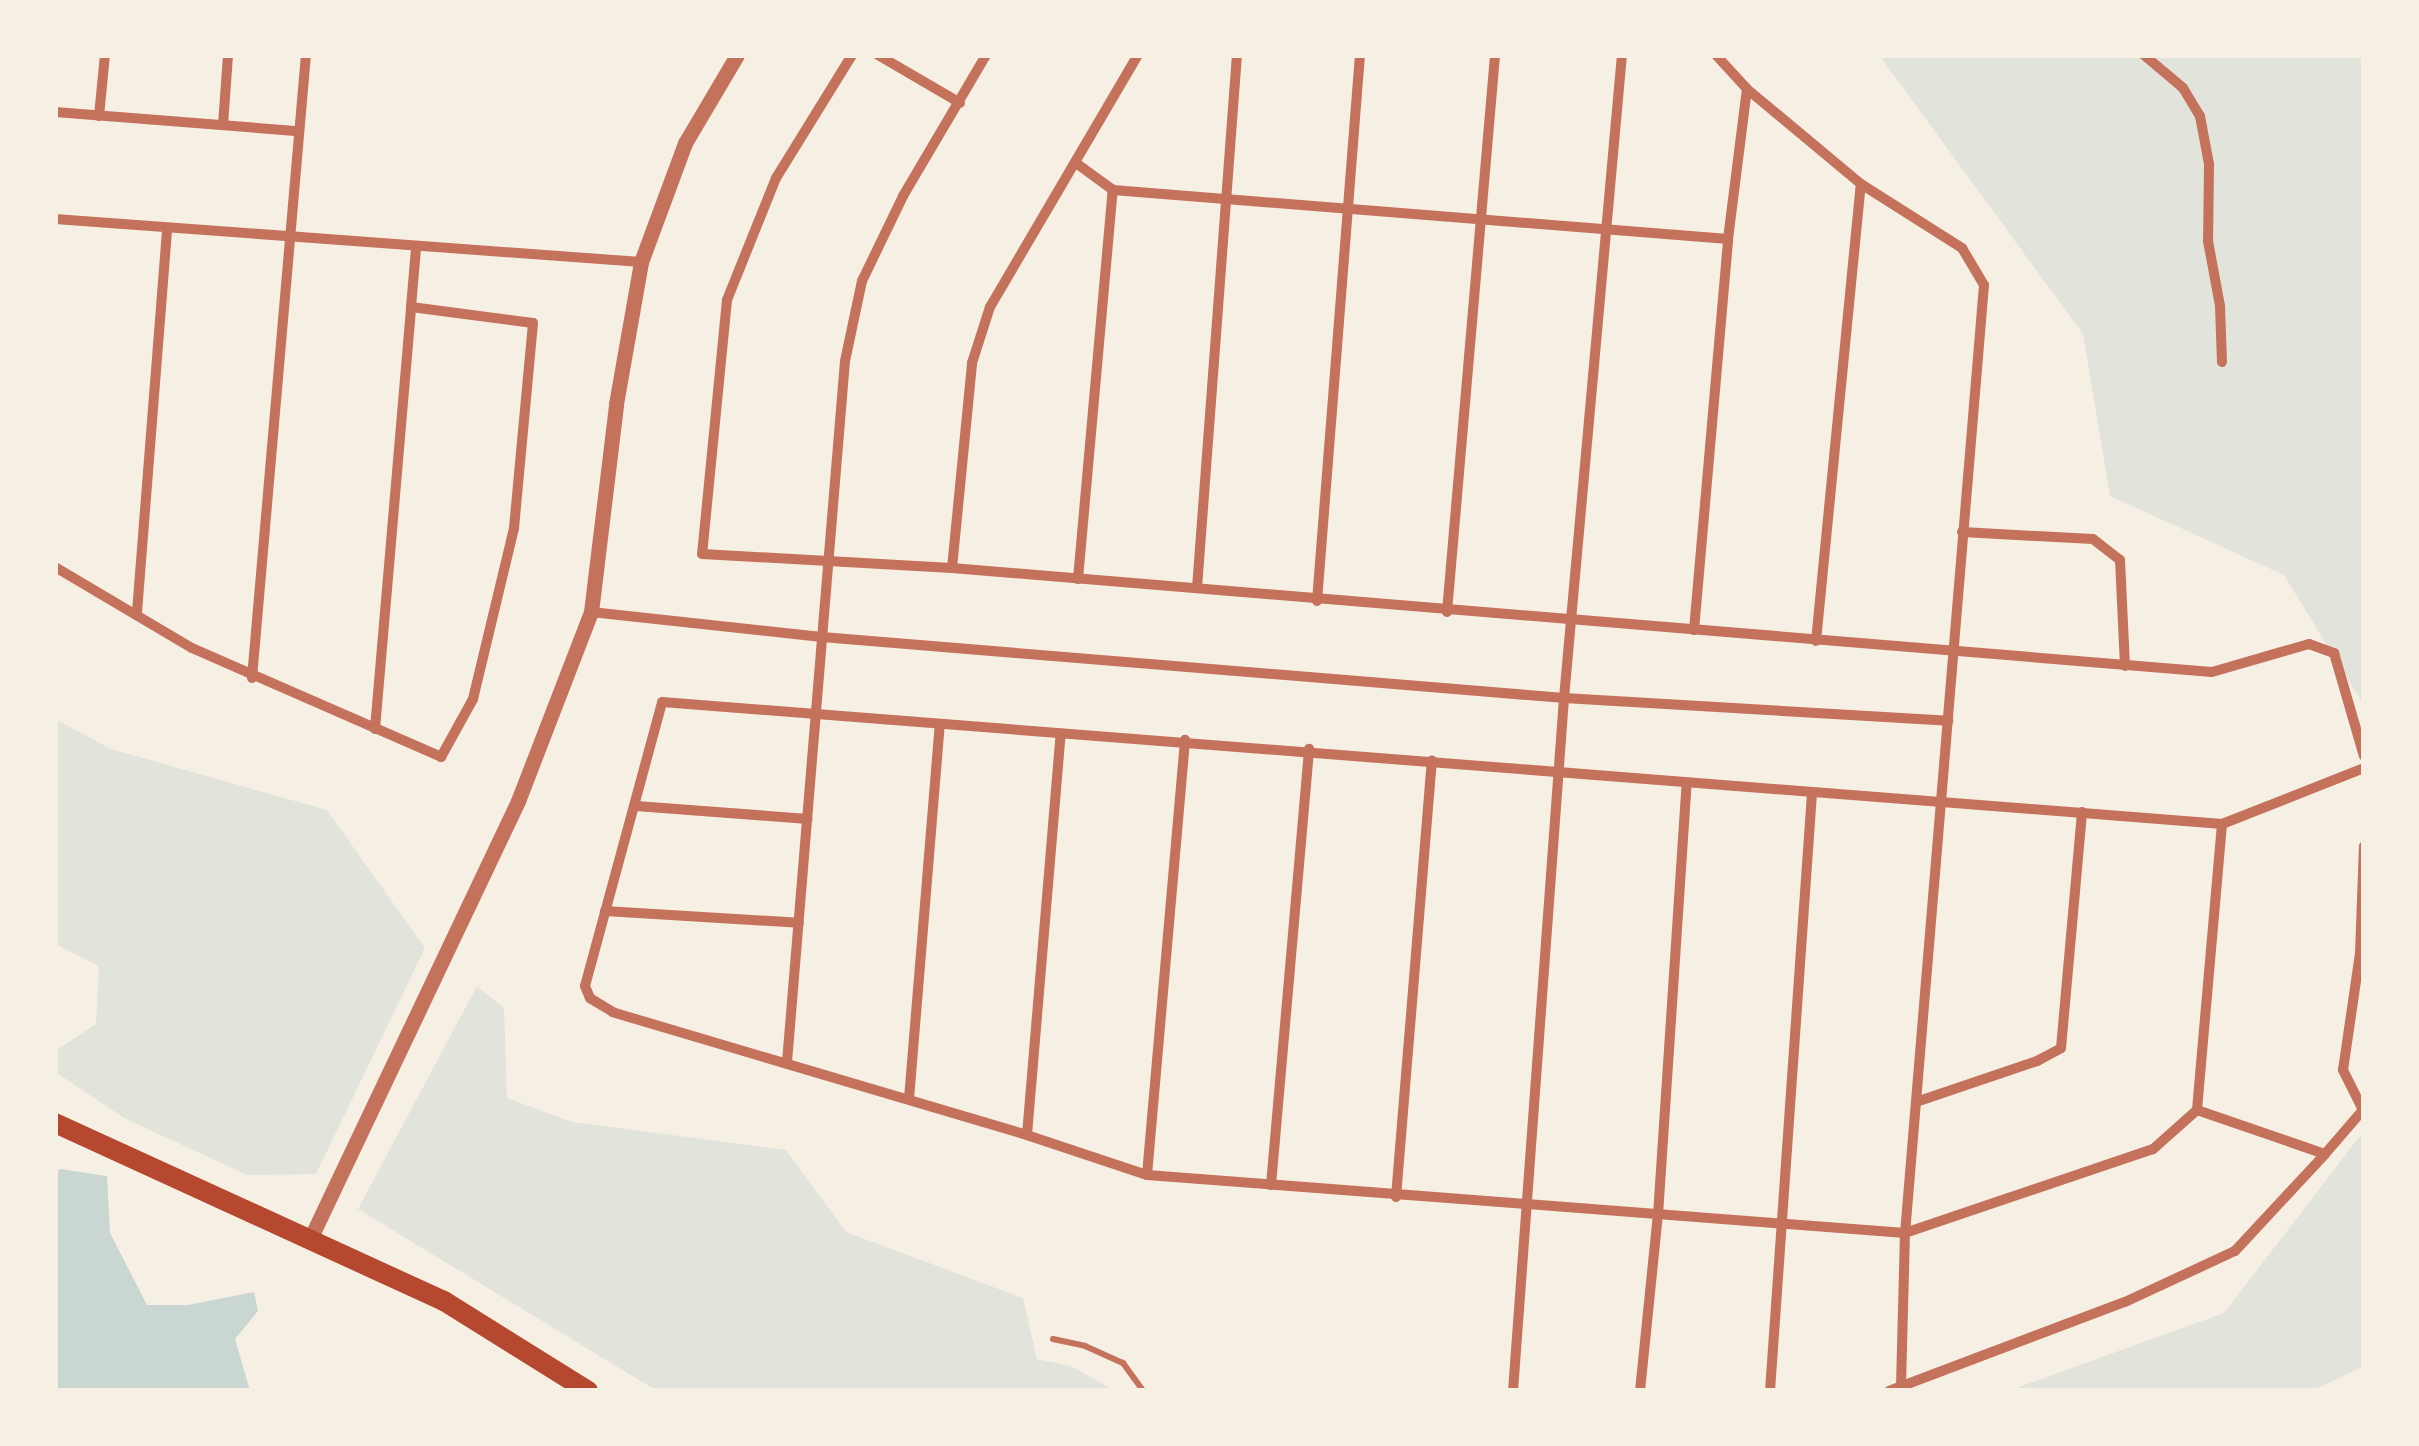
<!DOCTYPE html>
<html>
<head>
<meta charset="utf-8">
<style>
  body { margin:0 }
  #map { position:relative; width:2419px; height:1446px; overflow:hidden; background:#f6efe4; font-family:"IBM Plex Sans",sans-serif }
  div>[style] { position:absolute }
  .green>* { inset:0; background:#e2e4dc }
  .water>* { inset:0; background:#c9d6d2 }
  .service>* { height:6px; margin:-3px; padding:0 3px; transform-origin:3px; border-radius:3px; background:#c5725c }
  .minor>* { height:10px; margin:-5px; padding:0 5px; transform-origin:5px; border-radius:5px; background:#c5725c }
  .tertiary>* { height:15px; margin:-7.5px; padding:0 7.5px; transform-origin:7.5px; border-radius:7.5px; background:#c5725c }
  .primary>* { height:20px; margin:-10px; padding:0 10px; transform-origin:10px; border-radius:10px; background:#b5482f }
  span { translate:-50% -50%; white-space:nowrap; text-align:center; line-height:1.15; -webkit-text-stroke:10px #f6efe4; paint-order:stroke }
  .frame { position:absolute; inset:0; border:58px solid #f6efe4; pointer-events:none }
</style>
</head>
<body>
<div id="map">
  <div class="green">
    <div style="clip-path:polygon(1879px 55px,2364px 55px,2364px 706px,2284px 575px,2110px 496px,2083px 334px)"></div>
    <div style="clip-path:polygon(55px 719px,111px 749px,327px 810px,425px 948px,316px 1174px,247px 1175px,124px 1118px,55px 1072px,55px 1051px,96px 1024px,99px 966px,55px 944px)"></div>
    <div style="clip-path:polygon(477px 986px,504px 1008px,507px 1098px,572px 1122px,786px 1150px,846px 1232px,1023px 1298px,1037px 1359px,1071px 1366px,1115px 1391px,657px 1391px,358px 1209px)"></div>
    <div style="clip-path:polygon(2364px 1075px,2364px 1366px,2312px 1391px,2008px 1391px,2224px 1313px,2363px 1132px)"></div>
  </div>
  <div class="water">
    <div style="clip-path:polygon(60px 1169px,107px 1176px,110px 1233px,147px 1305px,188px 1305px,254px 1292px,258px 1311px,235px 1339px,250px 1391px,55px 1391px,55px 1173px)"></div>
  </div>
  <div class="service">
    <div style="left:1053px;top:1339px;width:33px;rotate:12deg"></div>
    <div style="left:1085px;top:1346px;width:42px;rotate:24.1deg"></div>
    <div style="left:1123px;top:1363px;width:34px;rotate:54deg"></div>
  </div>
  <div class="minor">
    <div style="left:852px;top:55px;width:145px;rotate:121.7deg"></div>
    <div style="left:776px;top:178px;width:131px;rotate:111.9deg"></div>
    <div style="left:727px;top:300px;width:255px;rotate:95.6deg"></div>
    <div style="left:702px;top:554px;width:250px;rotate:3.2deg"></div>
    <div style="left:952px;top:568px;width:1264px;rotate:4.72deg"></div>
    <div style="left:2212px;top:672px;width:101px;rotate:-16.1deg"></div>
    <div style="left:2309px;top:644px;width:27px;rotate:20deg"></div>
    <div style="left:2334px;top:653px;width:107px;rotate:73.8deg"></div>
    <div style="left:878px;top:55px;width:95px;rotate:30.3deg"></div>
    <div style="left:1716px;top:55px;width:46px;rotate:47.6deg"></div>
    <div style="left:1747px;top:89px;width:148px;rotate:39.8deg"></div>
    <div style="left:1861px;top:184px;width:120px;rotate:32.4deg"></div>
    <div style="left:1962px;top:248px;width:43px;rotate:59.3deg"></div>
    <div style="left:1984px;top:285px;width:951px;rotate:94.76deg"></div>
    <div style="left:1905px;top:1233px;width:152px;rotate:91.5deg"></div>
    <div style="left:2144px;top:55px;width:51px;rotate:40.2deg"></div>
    <div style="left:2183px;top:88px;width:33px;rotate:59deg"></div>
    <div style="left:2200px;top:116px;width:49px;rotate:79.4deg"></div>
    <div style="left:2209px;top:164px;width:77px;rotate:90.7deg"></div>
    <div style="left:2208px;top:241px;width:66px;rotate:79.5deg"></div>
    <div style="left:2220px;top:306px;width:56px;rotate:88deg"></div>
    <div style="left:55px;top:112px;width:244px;rotate:4.5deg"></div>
    <div style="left:99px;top:116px;width:61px;rotate:-84.4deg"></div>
    <div style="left:223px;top:125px;width:70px;rotate:-85.9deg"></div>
    <div style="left:1076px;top:163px;width:46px;rotate:36.1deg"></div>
    <div style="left:1113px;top:190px;width:617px;rotate:4.56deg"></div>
    <div style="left:55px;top:219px;width:588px;rotate:4.2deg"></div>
    <div style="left:1962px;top:532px;width:131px;rotate:3.1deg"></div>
    <div style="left:2093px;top:539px;width:34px;rotate:38deg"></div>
    <div style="left:2120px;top:560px;width:106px;rotate:87.3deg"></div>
    <div style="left:55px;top:567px;width:159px;rotate:30.6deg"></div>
    <div style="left:192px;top:648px;width:272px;rotate:23.6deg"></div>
    <div style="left:441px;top:757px;width:66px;rotate:-61.1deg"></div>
    <div style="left:473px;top:699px;width:176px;rotate:-76.5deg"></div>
    <div style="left:514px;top:528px;width:206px;rotate:-84.7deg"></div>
    <div style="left:533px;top:323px;width:123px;rotate:-172.5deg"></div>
    <div style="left:411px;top:307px;width:58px;rotate:-85.1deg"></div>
    <div style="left:952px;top:568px;width:206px;rotate:-84.4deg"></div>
    <div style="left:972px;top:363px;width:59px;rotate:-72.2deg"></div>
    <div style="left:990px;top:307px;width:292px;rotate:-59.6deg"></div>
    <div style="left:1078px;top:579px;width:391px;rotate:-84.9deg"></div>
    <div style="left:1197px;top:588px;width:534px;rotate:-85.71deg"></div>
    <div style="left:1317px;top:601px;width:548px;rotate:-85.5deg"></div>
    <div style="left:137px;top:612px;width:384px;rotate:-85.5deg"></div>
    <div style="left:591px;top:612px;width:232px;rotate:6.2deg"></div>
    <div style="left:822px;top:637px;width:745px;rotate:4.7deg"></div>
    <div style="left:1564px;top:698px;width:385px;rotate:3.4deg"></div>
    <div style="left:1447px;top:612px;width:559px;rotate:-85.07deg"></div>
    <div style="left:1694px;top:630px;width:392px;rotate:-85deg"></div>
    <div style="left:1728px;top:239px;width:151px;rotate:-82.8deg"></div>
    <div style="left:1816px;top:641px;width:459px;rotate:-84.4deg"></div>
    <div style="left:252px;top:678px;width:625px;rotate:-85.05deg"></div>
    <div style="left:375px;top:729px;width:424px;rotate:-85.1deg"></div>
    <div style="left:636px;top:806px;width:172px;rotate:4.3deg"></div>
    <div style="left:2222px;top:824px;width:287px;rotate:95deg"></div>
    <div style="left:2197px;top:1110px;width:59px;rotate:138.4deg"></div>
    <div style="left:2153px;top:1149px;width:262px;rotate:161.3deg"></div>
    <div style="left:1905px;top:1233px;width:760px;rotate:-175.62deg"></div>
    <div style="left:1147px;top:1175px;width:126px;rotate:-161.6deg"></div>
    <div style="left:1027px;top:1135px;width:432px;rotate:-163.5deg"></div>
    <div style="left:613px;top:1012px;width:27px;rotate:-149deg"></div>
    <div style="left:590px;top:998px;width:13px;rotate:-113deg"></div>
    <div style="left:585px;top:986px;width:294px;rotate:-74.8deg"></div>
    <div style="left:662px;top:702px;width:1565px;rotate:4.47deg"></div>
    <div style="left:2222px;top:824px;width:153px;rotate:-21.5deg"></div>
    <div style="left:605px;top:911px;width:194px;rotate:3.5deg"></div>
    <div style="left:787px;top:1062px;width:703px;rotate:-85.27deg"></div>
    <div style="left:845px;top:361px;width:82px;rotate:-78deg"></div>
    <div style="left:862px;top:281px;width:94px;rotate:-64.2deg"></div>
    <div style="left:903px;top:196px;width:164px;rotate:-59.5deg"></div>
    <div style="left:909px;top:1099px;width:376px;rotate:-85.3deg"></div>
    <div style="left:1919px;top:1101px;width:125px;rotate:-18.7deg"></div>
    <div style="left:2037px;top:1061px;width:27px;rotate:-28deg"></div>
    <div style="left:2061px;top:1048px;width:237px;rotate:-84.9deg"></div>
    <div style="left:2197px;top:1110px;width:135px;rotate:19deg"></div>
    <div style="left:1027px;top:1135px;width:403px;rotate:-85.2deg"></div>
    <div style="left:1147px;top:1175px;width:437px;rotate:-85deg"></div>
    <div style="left:1271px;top:1185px;width:438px;rotate:-85deg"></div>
    <div style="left:1396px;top:1197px;width:438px;rotate:-85.3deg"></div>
    <div style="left:1513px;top:1391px;width:695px;rotate:-85.79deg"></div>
    <div style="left:1564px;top:698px;width:646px;rotate:-84.85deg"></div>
    <div style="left:1640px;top:1391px;width:177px;rotate:-84.2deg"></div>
    <div style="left:1658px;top:1215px;width:433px;rotate:-86.2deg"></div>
    <div style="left:1770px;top:1391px;width:599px;rotate:-85.98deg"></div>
    <div style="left:1889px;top:1391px;width:252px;rotate:-20.7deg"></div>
    <div style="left:2125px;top:1302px;width:121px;rotate:-24.9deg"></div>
    <div style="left:2235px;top:1251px;width:132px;rotate:-47.1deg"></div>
    <div style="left:2325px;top:1154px;width:58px;rotate:-49.2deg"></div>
    <div style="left:2363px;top:1110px;width:45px;rotate:-116.6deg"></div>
    <div style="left:2343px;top:1070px;width:117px;rotate:-81.7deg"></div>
    <div style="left:2360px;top:954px;width:108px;rotate:-87.9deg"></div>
  </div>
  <div class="tertiary">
    <div style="left:311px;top:1237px;width:483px;rotate:-64.6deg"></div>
    <div style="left:518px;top:801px;width:203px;rotate:-68.9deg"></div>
    <div style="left:591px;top:612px;width:209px;rotate:-83.1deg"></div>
    <div style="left:616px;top:404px;width:144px;rotate:-80deg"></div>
    <div style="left:641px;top:262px;width:127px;rotate:-69.7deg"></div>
    <div style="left:685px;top:143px;width:102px;rotate:-59.4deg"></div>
  </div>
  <div class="primary">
    <div style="left:55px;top:1123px;width:428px;rotate:24.6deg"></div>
    <div style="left:444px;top:1301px;width:170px;rotate:32deg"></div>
  </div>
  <div class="frame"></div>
</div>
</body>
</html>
